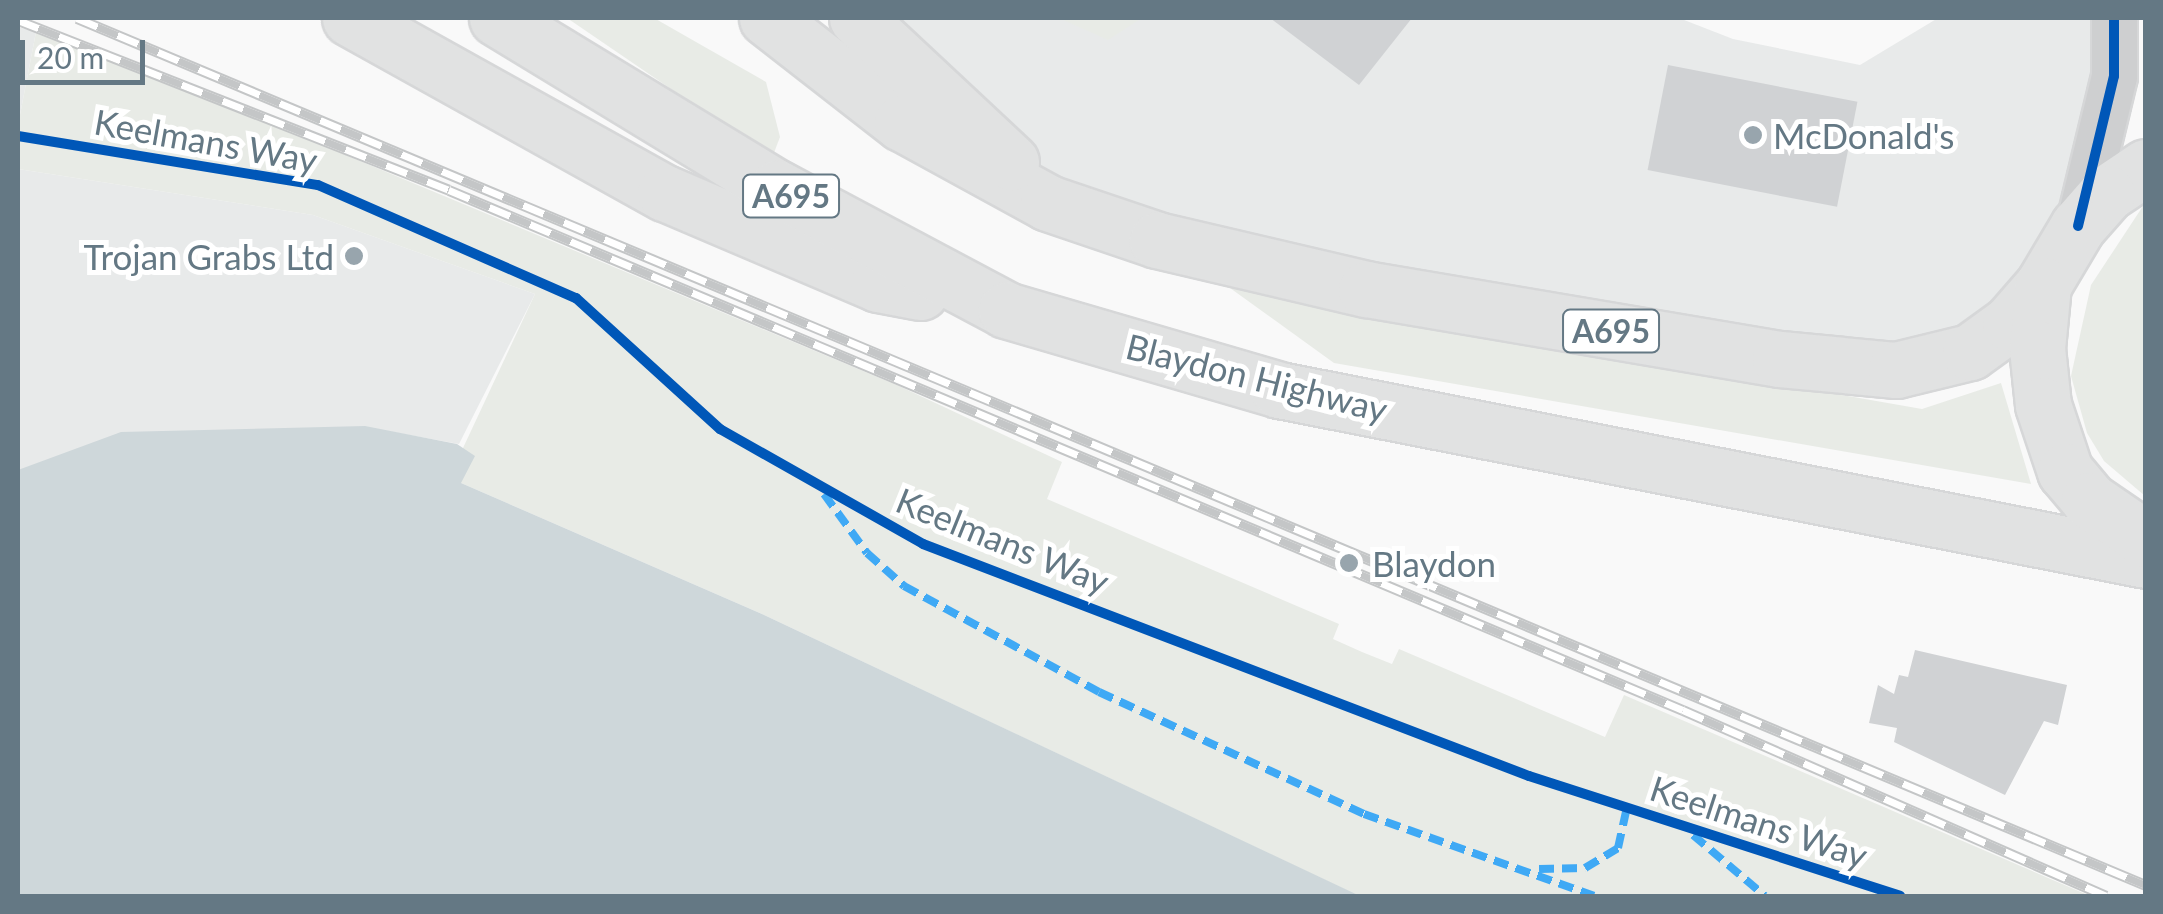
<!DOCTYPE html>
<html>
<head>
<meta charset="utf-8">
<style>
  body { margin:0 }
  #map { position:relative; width:2163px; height:914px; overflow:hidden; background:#f9f9f9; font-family:Lato,sans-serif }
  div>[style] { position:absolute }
  .built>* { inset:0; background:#e8eaea }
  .green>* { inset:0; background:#e8ebe6 }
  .water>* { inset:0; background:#ced7da }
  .building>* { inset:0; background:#d0d2d4; transform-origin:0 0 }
  .roads { filter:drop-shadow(2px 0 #d6d7d8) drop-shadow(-2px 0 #d6d7d8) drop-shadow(0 2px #d6d7d8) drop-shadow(0 -2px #d6d7d8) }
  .minor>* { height:45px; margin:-22.5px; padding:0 22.5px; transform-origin:22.5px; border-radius:22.5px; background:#cecfd0 }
  .major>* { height:55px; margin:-27.5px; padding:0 27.5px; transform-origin:27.5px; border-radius:27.5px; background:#e1e2e2 }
  .rail>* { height:11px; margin-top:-5.5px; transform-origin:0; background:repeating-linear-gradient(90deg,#fff 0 22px,#c4c6c7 0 44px); box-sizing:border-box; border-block:2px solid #c4c6c7 }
  .quiet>* { height:8px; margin-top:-4px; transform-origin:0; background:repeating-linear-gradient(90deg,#3fa9f5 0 15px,transparent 0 23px) }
  .cycleway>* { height:10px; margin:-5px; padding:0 5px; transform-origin:5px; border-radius:5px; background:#0057b8 }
  .dots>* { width:28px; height:28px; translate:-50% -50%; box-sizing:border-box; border:5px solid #fff; border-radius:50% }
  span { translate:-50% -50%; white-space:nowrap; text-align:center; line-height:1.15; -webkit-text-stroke:10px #fff; paint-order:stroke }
  .shield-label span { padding:2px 8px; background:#fff; border:2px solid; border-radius:8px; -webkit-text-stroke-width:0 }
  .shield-label { font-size:32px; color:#647884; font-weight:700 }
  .poi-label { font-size:35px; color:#647884 }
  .left { translate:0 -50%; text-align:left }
  .right { translate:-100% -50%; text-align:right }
  .street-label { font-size:35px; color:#647884 }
  .frame { position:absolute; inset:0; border:20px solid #647884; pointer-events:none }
  .scale { position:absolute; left:20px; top:40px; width:125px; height:45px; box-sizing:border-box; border:5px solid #647884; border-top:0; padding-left:12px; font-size:30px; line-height:35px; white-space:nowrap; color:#647884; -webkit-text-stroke:8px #fff; paint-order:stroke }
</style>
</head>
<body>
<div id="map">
  <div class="built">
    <div style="clip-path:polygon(856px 18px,1679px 18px,1733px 39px,1860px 65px,1938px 18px,2114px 18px,2043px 285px,1896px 370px,1048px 203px)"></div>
    <div style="clip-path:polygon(18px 27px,36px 32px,18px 125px)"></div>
    <div style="clip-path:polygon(18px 169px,313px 215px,535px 294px,459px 444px,365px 427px,18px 470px)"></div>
  </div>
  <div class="green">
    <div style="clip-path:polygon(567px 18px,654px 18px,766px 82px,780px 137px,772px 158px)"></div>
    <div style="clip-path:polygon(1059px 18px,1142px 18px,1108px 40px)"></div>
    <div style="clip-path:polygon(36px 32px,142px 70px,899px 386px,1062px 462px,1047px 499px,1339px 624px,1333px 639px,1362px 652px,1392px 664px,1399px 649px,1605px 737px,1624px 695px,2090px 896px,1359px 896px,762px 614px,461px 483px,463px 448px,535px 294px,313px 215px,18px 169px,18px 125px)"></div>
    <div style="clip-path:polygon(2145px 203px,2145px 496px,2104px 461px,2087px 433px,2071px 376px,2091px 285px)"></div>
    <div style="clip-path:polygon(1230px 288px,1922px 409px,2001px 383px,2031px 484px,1334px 363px)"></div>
  </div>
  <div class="water">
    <div style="clip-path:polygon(365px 426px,457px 444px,475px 456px,461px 483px,762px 614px,1360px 896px,18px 896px,18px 470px,121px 432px)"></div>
  </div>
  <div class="building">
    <div style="clip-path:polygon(1270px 18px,1412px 18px,1359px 85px)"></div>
    <div style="left:1668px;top:65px;width:193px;height:107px;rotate:11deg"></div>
    <div style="clip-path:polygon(1915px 650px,2067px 685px,2058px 725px,2044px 721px,2005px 795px,1894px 742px,1897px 728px,1869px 723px,1878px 685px,1894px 694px,1899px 675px,1908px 677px)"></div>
  </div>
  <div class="roads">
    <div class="minor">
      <div style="left:2078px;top:226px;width:154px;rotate:-76.5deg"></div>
      <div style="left:2114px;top:76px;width:58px;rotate:-90deg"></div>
    </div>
    <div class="major">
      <div style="left:350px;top:18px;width:360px;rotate:29.1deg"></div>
      <div style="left:665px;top:193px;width:232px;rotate:23.1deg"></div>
      <div style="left:878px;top:284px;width:43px;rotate:10.8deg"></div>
      <div style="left:497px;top:18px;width:328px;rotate:31.3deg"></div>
      <div style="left:777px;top:188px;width:259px;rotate:28deg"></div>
      <div style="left:1006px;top:310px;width:284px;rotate:16.3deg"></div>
      <div style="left:1279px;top:390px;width:884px;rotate:11.09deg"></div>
      <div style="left:767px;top:18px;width:171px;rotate:37.9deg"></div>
      <div style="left:902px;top:123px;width:166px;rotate:28.7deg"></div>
      <div style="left:1048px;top:203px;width:115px;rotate:18.7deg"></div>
      <div style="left:1157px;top:240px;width:215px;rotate:13.2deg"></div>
      <div style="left:1366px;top:289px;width:420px;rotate:9.6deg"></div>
      <div style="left:1780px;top:359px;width:117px;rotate:5.4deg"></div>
      <div style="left:1896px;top:370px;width:76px;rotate:-13.7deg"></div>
      <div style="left:1970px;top:352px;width:49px;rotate:-35.9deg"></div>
      <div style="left:2010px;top:323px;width:50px;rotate:-49deg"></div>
      <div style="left:857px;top:18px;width:211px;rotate:43.1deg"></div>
      <div style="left:2146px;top:167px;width:47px;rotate:146.3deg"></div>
      <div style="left:2107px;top:193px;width:44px;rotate:131.3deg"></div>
      <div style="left:2078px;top:226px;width:69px;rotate:120.7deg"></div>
      <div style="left:2043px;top:285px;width:63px;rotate:95.4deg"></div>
      <div style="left:2037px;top:348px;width:57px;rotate:84deg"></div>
      <div style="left:2043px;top:405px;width:70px;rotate:71.6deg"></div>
      <div style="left:2065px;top:471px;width:38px;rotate:50deg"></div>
      <div style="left:2089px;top:500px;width:69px;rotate:34.4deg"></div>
    </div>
  </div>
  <div class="rail">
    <div style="left:77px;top:18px;width:2243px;rotate:22.74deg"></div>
    <div style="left:18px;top:20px;width:463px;rotate:21.5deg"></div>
    <div style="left:449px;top:190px;width:1339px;rotate:22.85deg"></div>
    <div style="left:1683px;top:710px;width:462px;rotate:23.7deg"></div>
  </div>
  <div class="quiet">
    <div style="left:824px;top:494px;width:73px;rotate:53.9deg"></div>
    <div style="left:867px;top:553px;width:50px;rotate:41.7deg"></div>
    <div style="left:904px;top:586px;width:222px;rotate:28.5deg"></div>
    <div style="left:1099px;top:692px;width:292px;rotate:24.7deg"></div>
    <div style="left:1364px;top:814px;width:244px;rotate:19.6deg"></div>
    <div style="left:1693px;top:835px;width:94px;rotate:40.3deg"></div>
    <div style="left:1539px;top:869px;width:46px;rotate:-1.2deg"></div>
    <div style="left:1585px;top:868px;width:39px;rotate:-31deg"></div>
    <div style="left:1618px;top:848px;width:42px;rotate:-77.6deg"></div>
  </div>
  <div class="cycleway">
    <div style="left:18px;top:136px;width:304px;rotate:9.3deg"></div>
    <div style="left:318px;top:185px;width:282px;rotate:23.7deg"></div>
    <div style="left:576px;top:298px;width:195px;rotate:42.3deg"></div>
    <div style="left:720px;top:429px;width:233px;rotate:29.5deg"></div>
    <div style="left:923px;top:544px;width:649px;rotate:20.95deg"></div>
    <div style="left:1529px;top:776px;width:390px;rotate:17.9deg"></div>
    <div style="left:2078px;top:226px;width:154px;rotate:-76.5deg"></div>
    <div style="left:2114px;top:76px;width:58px;rotate:-90deg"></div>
  </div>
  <div class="dots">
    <div style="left:1753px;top:135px;background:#98a5ad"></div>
    <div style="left:354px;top:256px;background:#98a5ad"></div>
    <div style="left:1349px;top:563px;background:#98a5ad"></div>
  </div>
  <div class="shield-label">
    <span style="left:791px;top:196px">A695</span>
    <span style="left:1611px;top:331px">A695</span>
  </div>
  <div class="poi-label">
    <span class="left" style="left:1773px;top:135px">McDonald's</span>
    <span class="right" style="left:334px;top:256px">Trojan Grabs Ltd</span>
    <span class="left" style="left:1372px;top:563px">Blaydon</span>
  </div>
  <div class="street-label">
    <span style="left:206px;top:140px;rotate:10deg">Keelmans Way</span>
    <span style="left:1257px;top:377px;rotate:14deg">Blaydon Highway</span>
    <span style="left:1003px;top:540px;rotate:22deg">Keelmans Way</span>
    <span style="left:1759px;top:821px;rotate:18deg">Keelmans Way</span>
  </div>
  <div class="frame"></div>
  <div class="scale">20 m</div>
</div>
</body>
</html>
